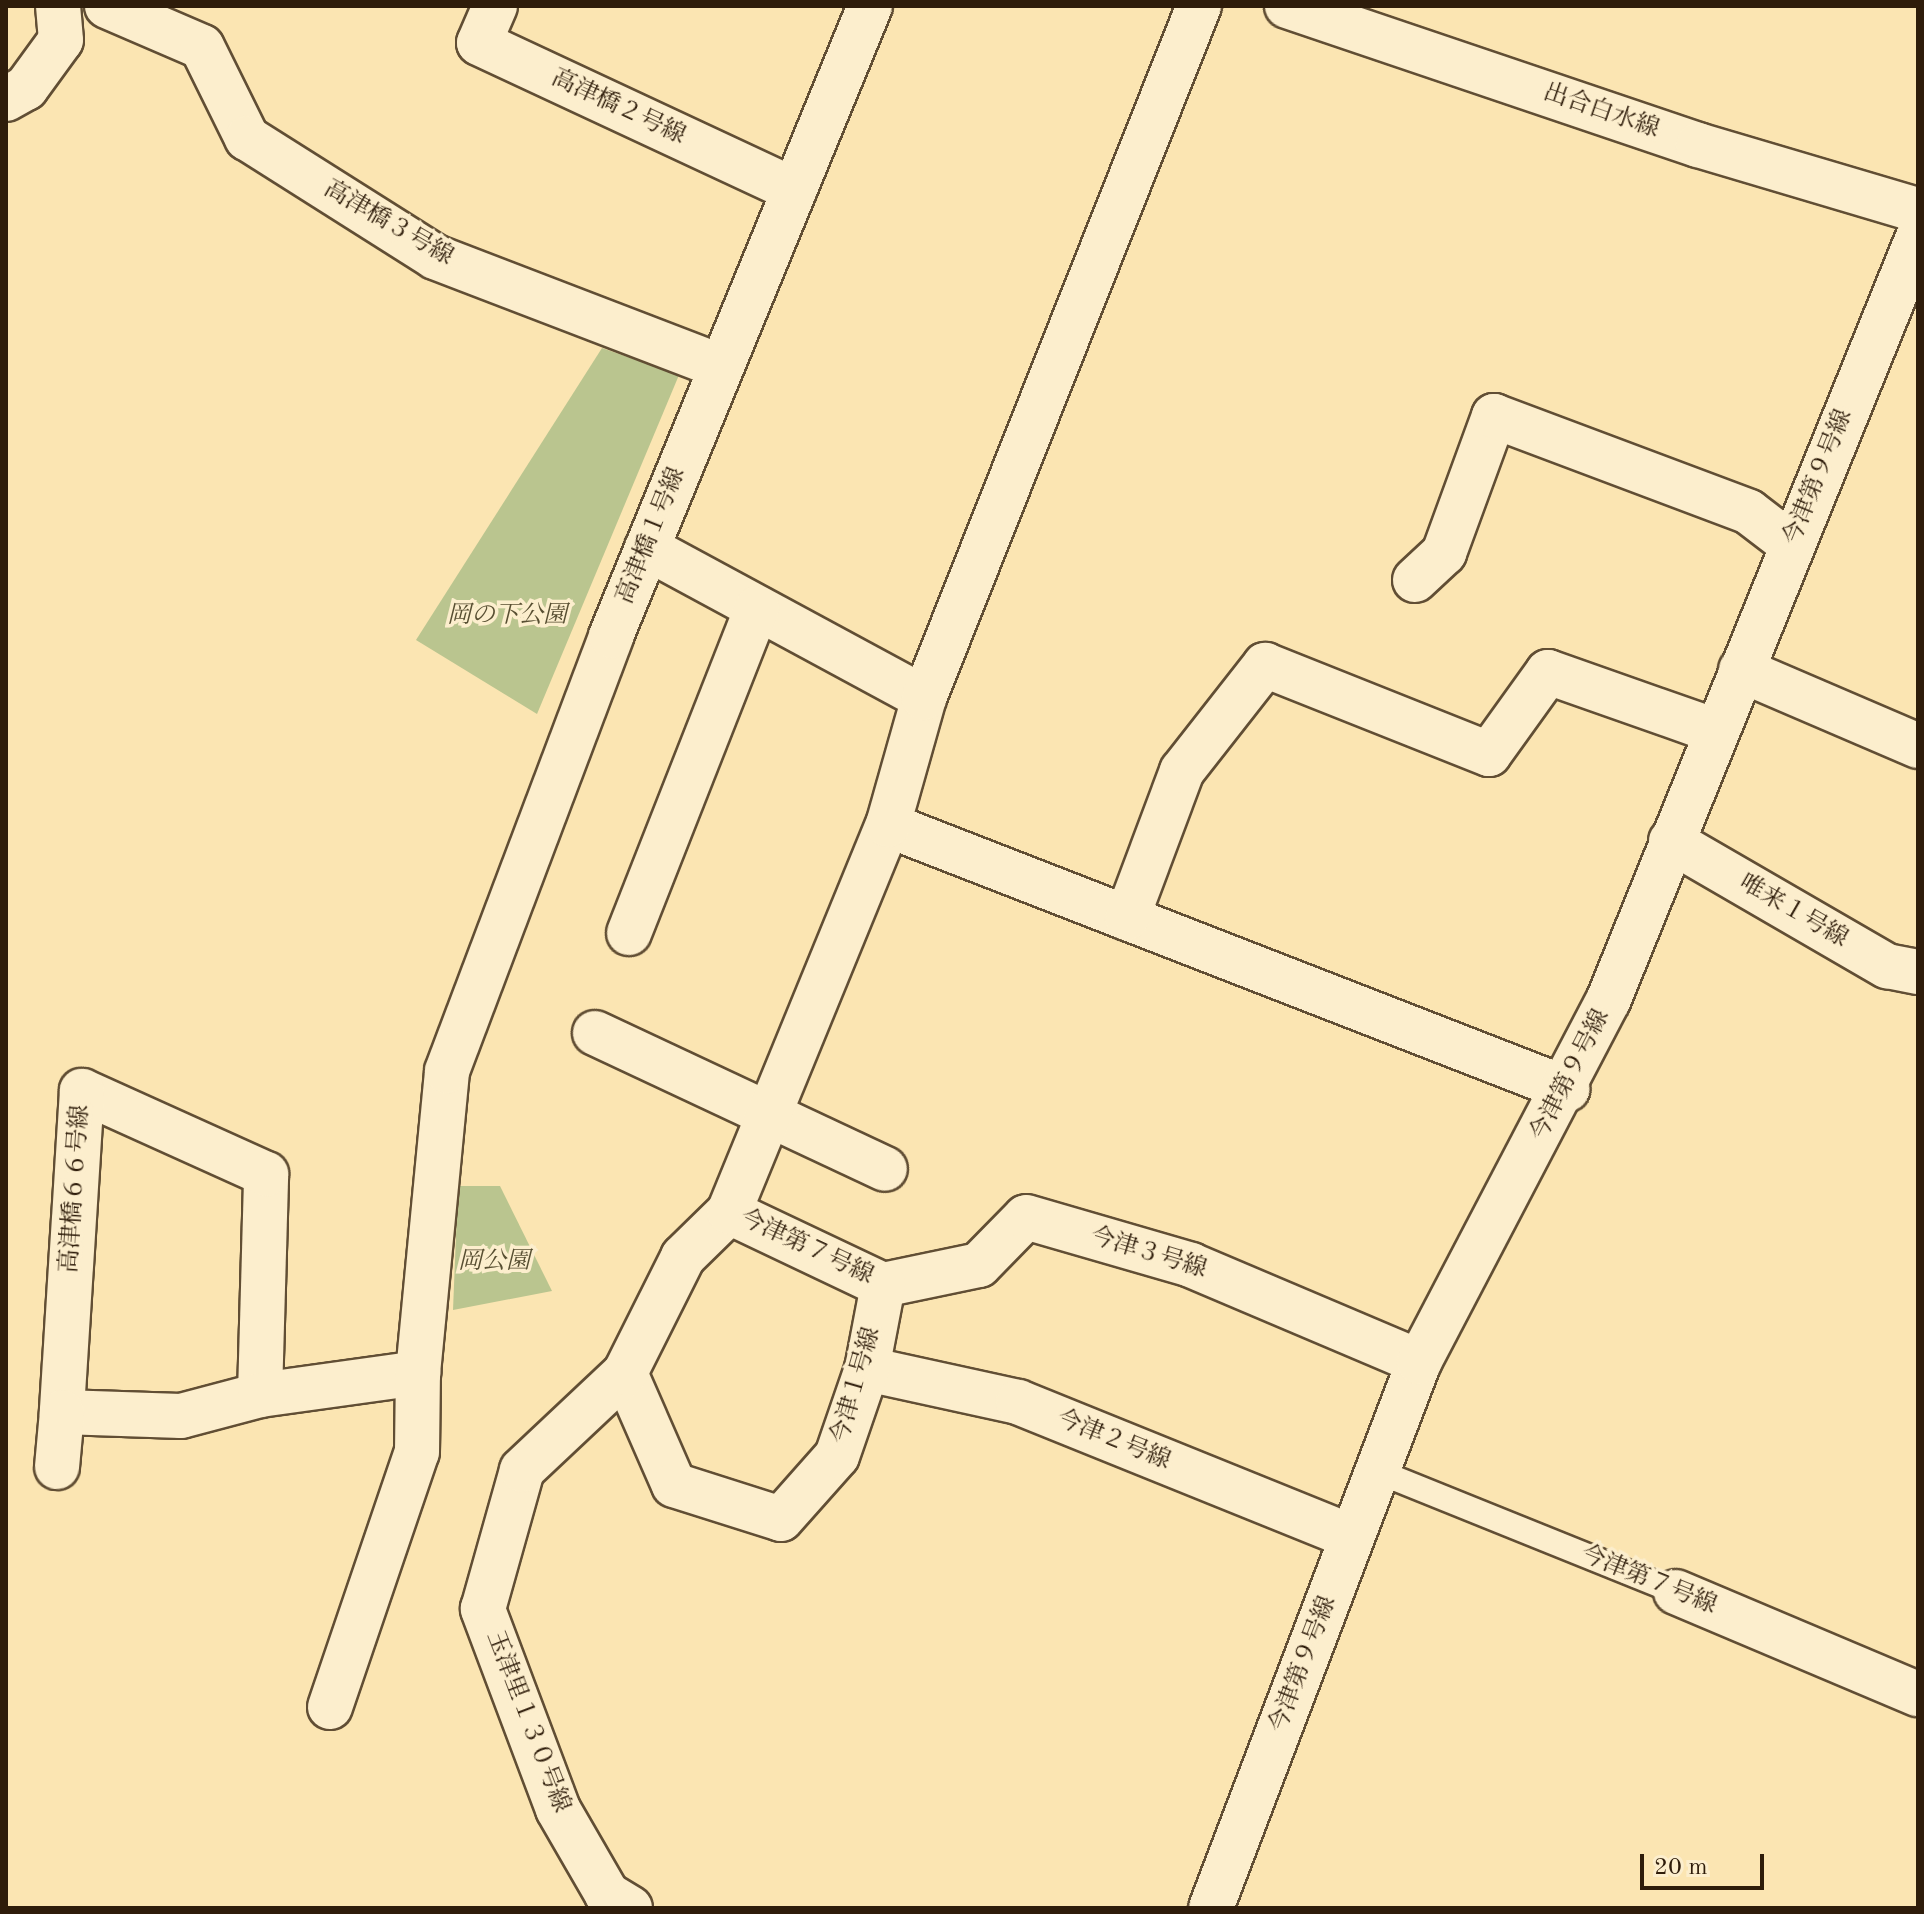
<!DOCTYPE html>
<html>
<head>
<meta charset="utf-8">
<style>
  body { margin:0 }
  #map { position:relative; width:1924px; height:1914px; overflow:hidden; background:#fbe5b2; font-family:"Old Standard TT","Noto Serif JP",serif }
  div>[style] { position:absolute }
  .green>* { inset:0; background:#bac58f }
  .roads { filter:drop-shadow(2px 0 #614e34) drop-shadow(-2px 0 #614e34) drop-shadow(0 2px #614e34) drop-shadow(0 -2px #614e34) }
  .lane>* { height:24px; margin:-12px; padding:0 12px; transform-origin:12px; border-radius:12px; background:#fceecd }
  .street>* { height:44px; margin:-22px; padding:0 22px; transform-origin:22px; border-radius:22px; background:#fceecd }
  .secondary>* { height:44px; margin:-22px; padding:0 22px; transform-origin:22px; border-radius:22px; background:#fceecd }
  span { translate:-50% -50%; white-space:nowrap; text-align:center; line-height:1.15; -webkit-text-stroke:7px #fceecd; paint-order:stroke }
  .street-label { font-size:24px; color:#2e1c0a }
  .park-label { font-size:24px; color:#584f32; font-style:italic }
  .frame { position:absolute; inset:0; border:8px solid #2e1c0a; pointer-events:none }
  .scale { position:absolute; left:1640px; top:1854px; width:124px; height:36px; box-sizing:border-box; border:4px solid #2e1c0a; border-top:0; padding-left:10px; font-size:24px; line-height:28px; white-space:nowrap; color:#2e1c0a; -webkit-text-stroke:6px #fceecd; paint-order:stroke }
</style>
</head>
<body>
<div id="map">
  <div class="green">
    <div style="clip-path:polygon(602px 348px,679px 375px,537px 714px,416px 640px)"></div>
    <div style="clip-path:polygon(458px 1186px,500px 1186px,552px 1291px,453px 1310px)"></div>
  </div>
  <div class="roads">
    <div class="lane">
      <div style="left:1377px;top:1471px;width:323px;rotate:22deg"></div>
    </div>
    <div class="street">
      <div style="left:107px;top:6px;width:103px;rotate:23.3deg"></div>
      <div style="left:202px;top:47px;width:102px;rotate:63.7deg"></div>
      <div style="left:247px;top:138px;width:222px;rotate:32.3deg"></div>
      <div style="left:435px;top:257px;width:306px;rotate:21deg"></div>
      <div style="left:495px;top:6px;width:40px;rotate:113.4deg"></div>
      <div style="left:479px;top:43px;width:348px;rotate:25deg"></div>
      <div style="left:6px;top:99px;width:23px;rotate:-29deg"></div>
      <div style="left:26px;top:88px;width:59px;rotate:-53.9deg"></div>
      <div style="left:61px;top:40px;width:34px;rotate:-95deg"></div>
      <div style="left:647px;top:548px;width:315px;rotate:28.4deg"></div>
      <div style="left:1415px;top:580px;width:40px;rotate:-43deg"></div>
      <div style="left:1444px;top:553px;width:146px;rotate:-69.9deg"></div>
      <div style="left:1494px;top:416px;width:272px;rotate:20.6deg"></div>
      <div style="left:1749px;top:512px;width:54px;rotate:37.5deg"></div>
      <div style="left:1741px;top:670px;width:193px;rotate:23.2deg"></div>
      <div style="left:888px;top:825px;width:729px;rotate:21.25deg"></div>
      <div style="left:1671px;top:841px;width:250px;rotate:30.1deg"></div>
      <div style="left:1887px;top:966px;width:32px;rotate:11deg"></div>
      <div style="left:1127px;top:918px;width:157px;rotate:-69.5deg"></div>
      <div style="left:1182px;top:771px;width:135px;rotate:-51.9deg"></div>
      <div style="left:1265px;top:665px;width:241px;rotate:21.7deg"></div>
      <div style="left:1489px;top:754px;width:101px;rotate:-54.3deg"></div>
      <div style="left:1548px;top:672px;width:178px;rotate:19.4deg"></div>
      <div style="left:629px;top:933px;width:349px;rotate:-68.5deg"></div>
      <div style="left:595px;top:1033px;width:320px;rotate:25.1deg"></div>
      <div style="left:729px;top:1212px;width:170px;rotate:25.4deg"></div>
      <div style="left:883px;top:1285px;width:98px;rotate:-11.8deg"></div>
      <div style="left:979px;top:1265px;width:67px;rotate:-45.6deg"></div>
      <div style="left:1026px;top:1217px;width:172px;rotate:16.2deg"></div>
      <div style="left:1191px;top:1265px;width:248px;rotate:23deg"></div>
      <div style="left:867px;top:1369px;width:155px;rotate:12.3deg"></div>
      <div style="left:1018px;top:1402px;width:360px;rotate:22deg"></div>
      <div style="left:625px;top:1373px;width:122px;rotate:66.4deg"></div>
      <div style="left:674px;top:1485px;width:112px;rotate:17.6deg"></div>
      <div style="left:781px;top:1519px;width:84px;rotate:-48.4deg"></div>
      <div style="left:837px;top:1456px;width:92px;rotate:-71deg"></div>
      <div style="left:867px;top:1369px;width:86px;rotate:-79.2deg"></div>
      <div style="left:260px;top:1395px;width:221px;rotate:-88.4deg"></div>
      <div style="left:266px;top:1174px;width:202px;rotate:-155.7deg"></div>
      <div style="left:82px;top:1091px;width:322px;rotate:93.6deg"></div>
      <div style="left:62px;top:1412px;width:119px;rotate:1.9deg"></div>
      <div style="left:181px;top:1416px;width:82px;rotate:-14.9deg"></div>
      <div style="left:260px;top:1395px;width:160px;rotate:-7.9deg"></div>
      <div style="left:418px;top:1373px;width:303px;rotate:-84.5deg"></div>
      <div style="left:447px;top:1071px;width:465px;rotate:-69.3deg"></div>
      <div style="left:611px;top:636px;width:681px;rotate:-67.65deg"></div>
      <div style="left:57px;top:1467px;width:55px;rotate:-84.8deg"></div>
      <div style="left:1676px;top:1592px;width:263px;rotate:22.9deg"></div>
      <div style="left:330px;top:1707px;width:269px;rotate:-71.2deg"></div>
      <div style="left:417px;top:1452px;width:79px;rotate:-89.3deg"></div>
      <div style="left:630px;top:1908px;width:27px;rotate:-149deg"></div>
      <div style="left:607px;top:1894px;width:98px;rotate:-120deg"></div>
      <div style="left:558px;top:1809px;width:214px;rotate:-110.6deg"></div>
      <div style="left:483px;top:1609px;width:144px;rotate:-74.3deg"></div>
      <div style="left:522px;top:1470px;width:141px;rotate:-43.3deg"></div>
      <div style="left:625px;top:1373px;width:130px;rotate:-63.4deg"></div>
      <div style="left:683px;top:1257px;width:64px;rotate:-44.4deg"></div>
      <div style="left:729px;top:1212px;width:418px;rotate:-67.7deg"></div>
      <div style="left:888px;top:825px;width:132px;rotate:-74.2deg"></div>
      <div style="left:924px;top:698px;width:745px;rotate:-68.33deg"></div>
      <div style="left:1211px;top:1908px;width:584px;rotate:-69.15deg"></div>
      <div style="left:1419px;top:1362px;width:407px;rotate:-62.4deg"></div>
      <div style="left:1608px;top:1001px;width:824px;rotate:-67.91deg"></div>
    </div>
    <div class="secondary">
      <div style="left:1287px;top:6px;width:434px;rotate:18.7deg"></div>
      <div style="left:1698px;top:145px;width:229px;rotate:16.5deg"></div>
    </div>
  </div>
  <div class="street-label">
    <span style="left:618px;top:108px;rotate:25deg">高津橋２号線</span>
    <span style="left:1601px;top:112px;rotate:19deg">出合白水線</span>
    <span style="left:388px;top:224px;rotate:30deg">高津橋３号線</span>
    <span style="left:1819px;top:478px;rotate:-68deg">今津第９号線</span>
    <span style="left:652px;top:536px;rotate:-68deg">高津橋１号線</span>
    <span style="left:1793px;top:912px;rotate:30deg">唯来１号線</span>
    <span style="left:1571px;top:1076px;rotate:-63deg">今津第９号線</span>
    <span style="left:76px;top:1189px;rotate:-86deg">高津橋６６号線</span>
    <span style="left:806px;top:1248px;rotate:25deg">今津第７号線</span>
    <span style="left:1148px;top:1254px;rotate:17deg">今津３号線</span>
    <span style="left:857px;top:1386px;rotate:-74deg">今津１号線</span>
    <span style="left:1113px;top:1441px;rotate:22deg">今津２号線</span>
    <span style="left:1648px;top:1581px;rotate:22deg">今津第７号線</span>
    <span style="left:1304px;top:1665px;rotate:-69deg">今津第９号線</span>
    <span style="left:527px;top:1722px;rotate:69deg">玉津里１３０号線</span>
  </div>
  <div class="park-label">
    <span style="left:507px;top:617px">岡の下公園</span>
    <span style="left:494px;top:1263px">岡公園</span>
  </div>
  <div class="frame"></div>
  <div class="scale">20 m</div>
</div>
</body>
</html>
